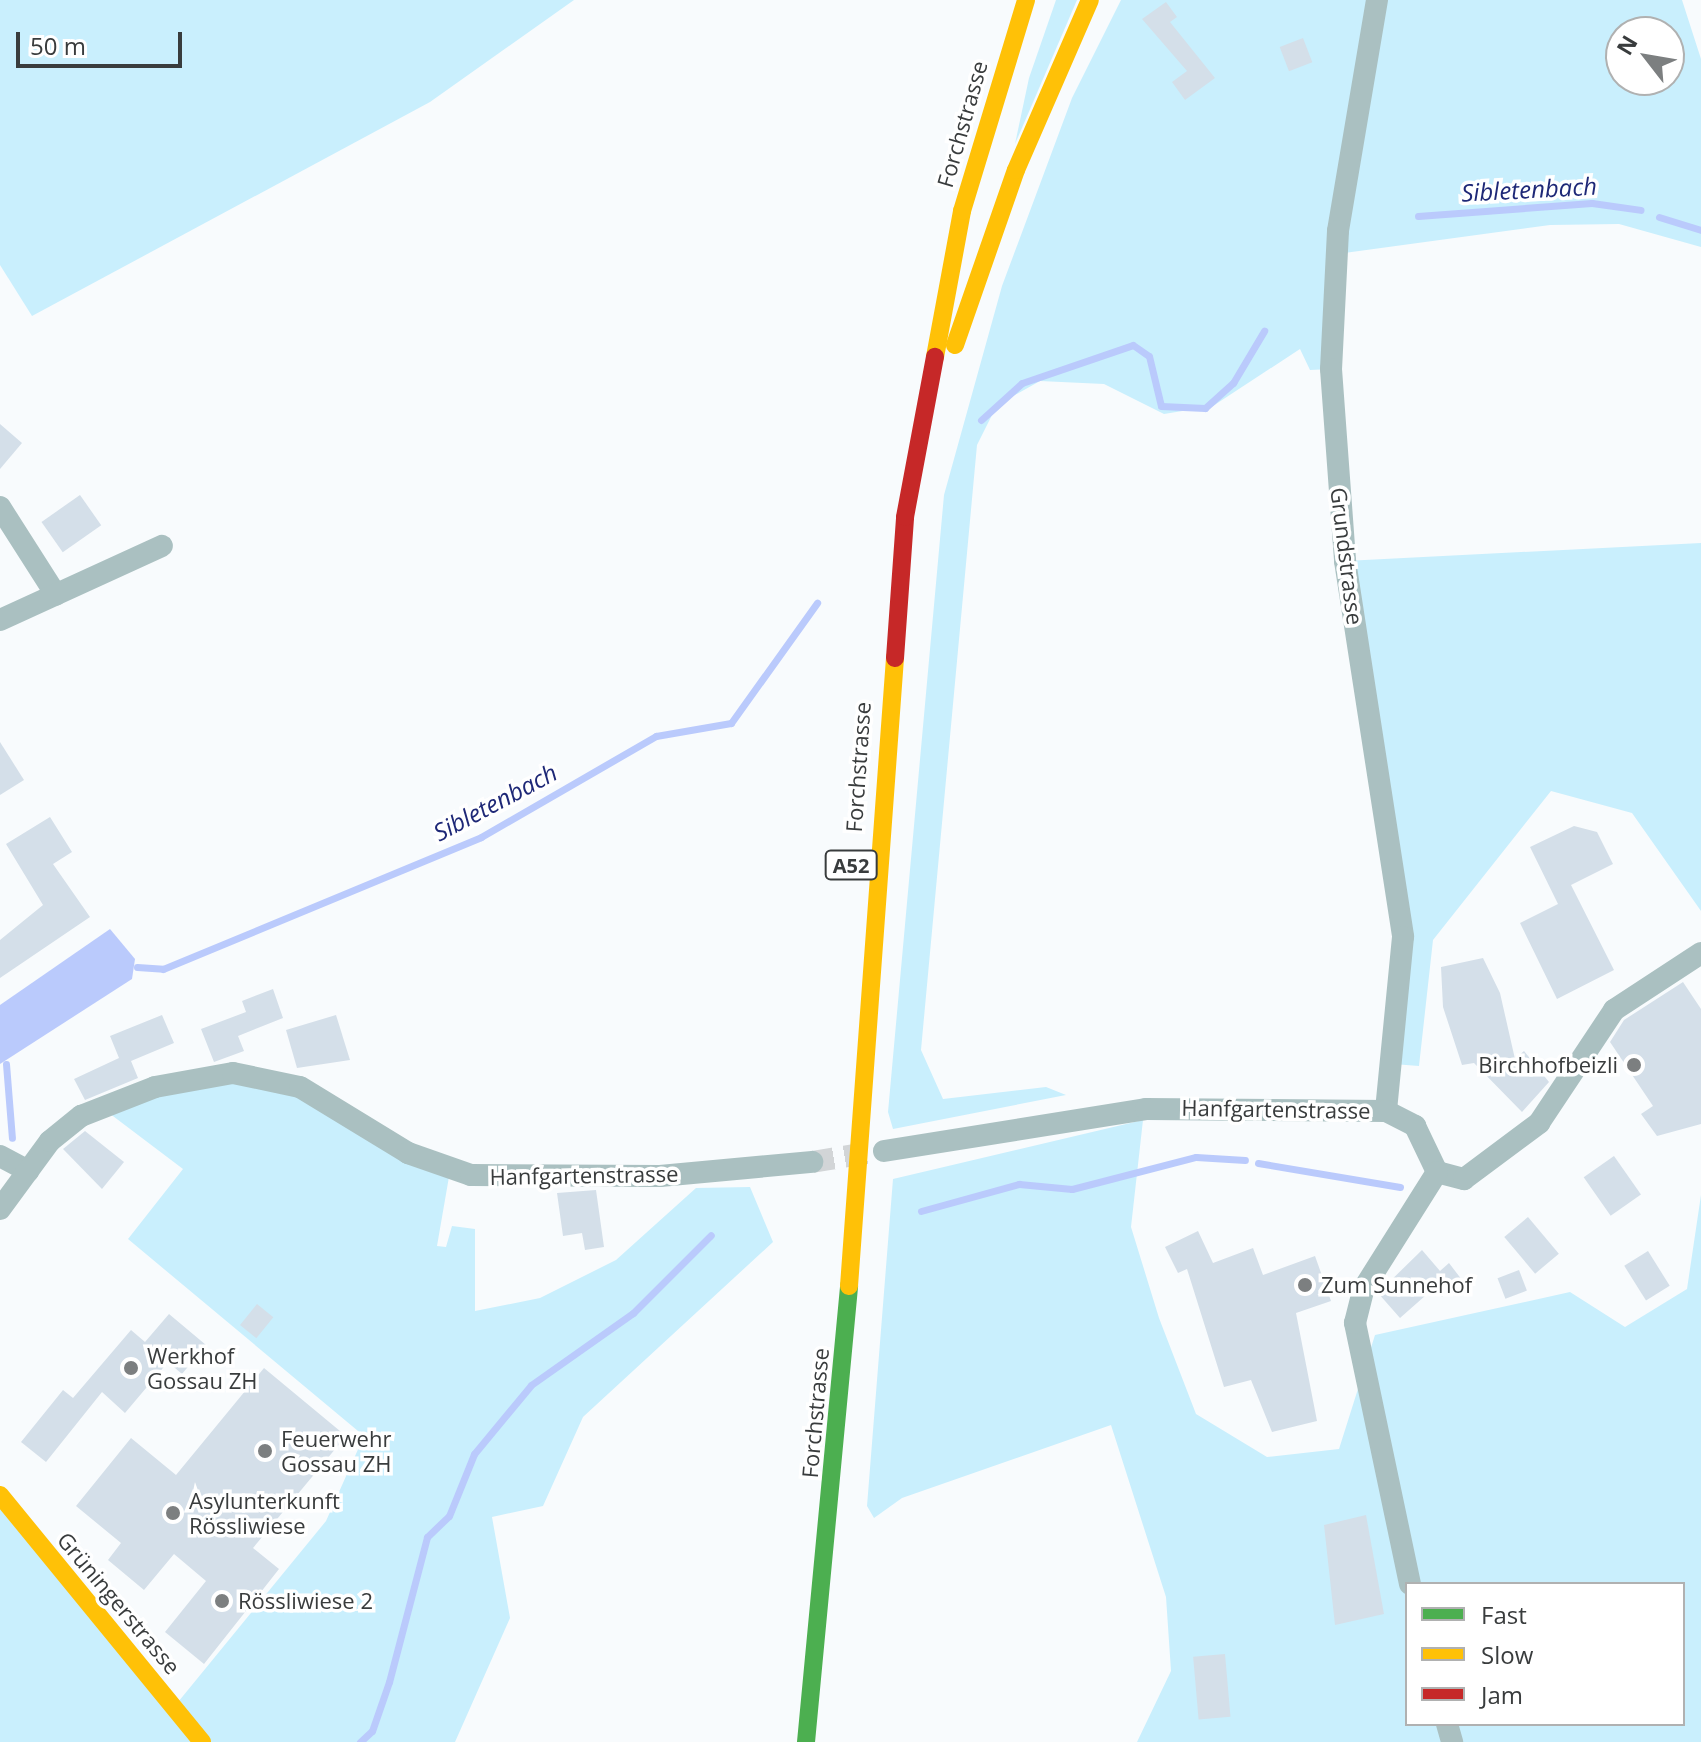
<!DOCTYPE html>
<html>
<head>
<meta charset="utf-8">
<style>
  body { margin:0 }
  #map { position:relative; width:1701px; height:1742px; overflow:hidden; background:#f8fbfd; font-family:"Open Sans",sans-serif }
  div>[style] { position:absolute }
  .green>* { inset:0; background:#c9effd }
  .water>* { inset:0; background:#bacafc }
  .stream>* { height:7px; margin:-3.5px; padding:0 3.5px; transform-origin:3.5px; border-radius:3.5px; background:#bacafc }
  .building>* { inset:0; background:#d4dfe9; transform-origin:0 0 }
  .street-tunnel>* { height:22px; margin-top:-11px; transform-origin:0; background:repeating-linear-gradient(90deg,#d2d5d7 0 22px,transparent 0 33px) }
  .street>* { height:22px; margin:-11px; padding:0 11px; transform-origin:11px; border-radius:11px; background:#aac0c1 }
  .fast>* { height:18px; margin:-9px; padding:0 9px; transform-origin:9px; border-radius:9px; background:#4caf50 }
  .slow>* { height:18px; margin:-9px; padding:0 9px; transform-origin:9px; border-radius:9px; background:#ffc107 }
  .jam>* { height:18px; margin:-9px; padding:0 9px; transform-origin:9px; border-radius:9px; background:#c62828 }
  .dots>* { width:22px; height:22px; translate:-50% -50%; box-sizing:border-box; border:4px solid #fff; border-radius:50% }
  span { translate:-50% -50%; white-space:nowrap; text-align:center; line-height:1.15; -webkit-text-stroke:7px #fff; paint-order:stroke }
  .shield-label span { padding:2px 6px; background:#fff; border:2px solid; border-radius:6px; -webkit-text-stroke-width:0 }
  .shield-label { font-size:20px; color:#393c3d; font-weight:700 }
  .street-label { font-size:22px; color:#393c3d }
  .poi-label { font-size:22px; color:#393c3d }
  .right { translate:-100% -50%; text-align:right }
  .left { translate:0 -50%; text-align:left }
  .water-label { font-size:24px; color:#1e2877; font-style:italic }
  .legend { position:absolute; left:1405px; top:1582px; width:280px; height:144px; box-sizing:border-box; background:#fff; border:2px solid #b0b1b1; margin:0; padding:10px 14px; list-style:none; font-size:24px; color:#393c3d }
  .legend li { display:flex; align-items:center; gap:16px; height:40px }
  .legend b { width:40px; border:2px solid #b0b1b1 }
  .north { position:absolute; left:1605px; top:16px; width:80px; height:80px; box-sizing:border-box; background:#fff; border:2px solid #b0b1b1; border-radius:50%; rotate:301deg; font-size:22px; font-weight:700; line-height:32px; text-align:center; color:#393c3d }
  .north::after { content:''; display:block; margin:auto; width:28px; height:36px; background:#7c7f80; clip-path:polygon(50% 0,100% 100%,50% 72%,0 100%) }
  .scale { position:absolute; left:16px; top:32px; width:166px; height:36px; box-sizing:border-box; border:4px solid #393c3d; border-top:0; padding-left:10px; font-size:24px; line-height:28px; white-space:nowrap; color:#393c3d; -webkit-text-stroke:6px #fff; paint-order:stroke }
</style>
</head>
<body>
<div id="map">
  <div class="green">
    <div style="clip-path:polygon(0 0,574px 0,430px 102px,32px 316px,0 265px)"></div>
    <div style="clip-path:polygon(1056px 0,1077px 0,1015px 144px,1029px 78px)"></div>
    <div style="clip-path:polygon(evenodd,1121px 0,1682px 0,1701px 59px,1701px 247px,1619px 224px,1550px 225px,1337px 254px,1331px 369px,1310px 370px,1300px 349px,1213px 406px,1164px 414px,1104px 384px,1040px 381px,997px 405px,977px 445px,921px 1050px,943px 1099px,1046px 1087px,1066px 1095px,893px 1129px,888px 1112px,944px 495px,1002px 286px,1072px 98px,1121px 0,1621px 32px,1669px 32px,1669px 80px,1621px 80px,1621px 32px)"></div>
    <div style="clip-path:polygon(1701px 543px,1701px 911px,1632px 813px,1551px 791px,1433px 940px,1419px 1066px,1393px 1064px,1404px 967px,1345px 561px)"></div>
    <div style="clip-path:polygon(259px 1074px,450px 1171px,437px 1246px,446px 1247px,452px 1226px,475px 1229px,475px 1311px,540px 1298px,616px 1260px,696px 1188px,750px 1187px,773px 1242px,583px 1417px,543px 1506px,492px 1517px,510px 1618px,455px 1742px,0 1742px,0 1495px,174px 1707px,326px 1521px,364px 1436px,128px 1239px,183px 1169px,101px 1107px)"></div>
    <div style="clip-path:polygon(evenodd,1143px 1120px,1131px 1227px,1159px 1318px,1196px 1414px,1267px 1457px,1339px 1449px,1375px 1335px,1570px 1292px,1625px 1327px,1687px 1289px,1701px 1195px,1701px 1742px,1137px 1742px,1171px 1671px,1166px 1597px,1111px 1425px,902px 1498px,874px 1518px,867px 1506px,893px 1179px,1143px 1120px,1407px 1584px,1683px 1584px,1683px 1724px,1407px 1724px,1407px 1584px)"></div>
  </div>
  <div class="water">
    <div style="clip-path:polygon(110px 929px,135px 959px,132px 979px,0 1064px,0 1005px)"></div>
  </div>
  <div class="stream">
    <div style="left:1418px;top:216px;width:174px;rotate:-4.3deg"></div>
    <div style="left:1592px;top:203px;width:49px;rotate:8.1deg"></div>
    <div style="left:1659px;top:217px;width:44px;rotate:17.2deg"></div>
    <div style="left:981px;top:420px;width:55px;rotate:-42.1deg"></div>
    <div style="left:1022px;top:383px;width:117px;rotate:-18.9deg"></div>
    <div style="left:1133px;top:345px;width:19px;rotate:35deg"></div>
    <div style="left:1149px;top:356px;width:51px;rotate:76.5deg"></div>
    <div style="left:1161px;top:406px;width:44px;rotate:2.6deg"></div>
    <div style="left:1205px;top:408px;width:38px;rotate:-42deg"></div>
    <div style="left:1233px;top:383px;width:61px;rotate:-59.2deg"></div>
    <div style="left:137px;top:967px;width:26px;rotate:4deg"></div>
    <div style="left:163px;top:969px;width:344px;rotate:-22.5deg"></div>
    <div style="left:481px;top:837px;width:202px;rotate:-30deg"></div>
    <div style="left:656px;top:736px;width:76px;rotate:-9.8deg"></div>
    <div style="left:731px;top:723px;width:148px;rotate:-54.4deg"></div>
    <div style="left:6px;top:1064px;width:74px;rotate:85.4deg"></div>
    <div style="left:1258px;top:1163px;width:144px;rotate:9.6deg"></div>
    <div style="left:921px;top:1211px;width:102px;rotate:-15.4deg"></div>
    <div style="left:1019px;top:1184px;width:53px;rotate:5.4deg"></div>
    <div style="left:1072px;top:1189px;width:128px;rotate:-14.5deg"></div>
    <div style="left:1196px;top:1157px;width:49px;rotate:3.5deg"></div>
    <div style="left:360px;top:1742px;width:16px;rotate:-43deg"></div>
    <div style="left:372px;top:1731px;width:52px;rotate:-70.9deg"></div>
    <div style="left:389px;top:1682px;width:150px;rotate:-75.3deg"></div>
    <div style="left:427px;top:1537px;width:30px;rotate:-44deg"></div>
    <div style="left:449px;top:1516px;width:67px;rotate:-68deg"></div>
    <div style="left:474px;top:1454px;width:89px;rotate:-50.4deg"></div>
    <div style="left:531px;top:1385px;width:125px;rotate:-35.2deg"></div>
    <div style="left:633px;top:1313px;width:110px;rotate:-45deg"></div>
  </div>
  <div class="building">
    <div style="clip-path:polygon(1166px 2px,1177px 17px,1170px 22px,1215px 78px,1185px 100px,1172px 82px,1187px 71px,1142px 19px)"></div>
    <div style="left:1303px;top:38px;width:26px;height:25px;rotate:69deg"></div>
    <div style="clip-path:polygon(0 424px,22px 443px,0 469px)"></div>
    <div style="left:80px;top:495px;width:37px;height:47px;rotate:55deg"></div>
    <div style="clip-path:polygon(0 742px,24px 780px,0 795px)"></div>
    <div style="clip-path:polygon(50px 817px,72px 852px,53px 864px,90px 917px,0 978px,0 940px,43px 905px,6px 844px)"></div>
    <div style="clip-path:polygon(1574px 826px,1597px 832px,1613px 864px,1571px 885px,1614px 970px,1557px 999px,1520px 923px,1558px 904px,1530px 847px)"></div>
    <div style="clip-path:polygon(1483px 958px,1500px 993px,1515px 1059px,1524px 1051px,1549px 1082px,1522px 1112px,1474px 1063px,1462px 1065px,1443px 1007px,1441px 967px)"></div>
    <div style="clip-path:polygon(1683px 982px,1701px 1009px,1701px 1124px,1657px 1136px,1641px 1114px,1653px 1106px,1610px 1042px,1624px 1020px)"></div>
    <div style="clip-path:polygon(273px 989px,283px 1018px,238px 1036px,244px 1051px,214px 1062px,201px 1029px,246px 1012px,242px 1001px)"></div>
    <div style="clip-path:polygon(162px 1015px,174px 1043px,131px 1061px,138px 1078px,85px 1100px,74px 1079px,119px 1058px,110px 1036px)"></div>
    <div style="clip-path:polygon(336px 1015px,350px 1060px,297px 1068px,286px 1030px)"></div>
    <div style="clip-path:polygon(85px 1131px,124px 1162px,102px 1189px,63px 1149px)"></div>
    <div style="left:1614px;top:1156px;width:47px;height:37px;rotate:55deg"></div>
    <div style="clip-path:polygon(596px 1190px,604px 1247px,585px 1250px,582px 1233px,563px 1236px,557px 1193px)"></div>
    <div style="left:1528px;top:1217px;width:48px;height:31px;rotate:50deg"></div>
    <div style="clip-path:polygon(1198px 1231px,1213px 1263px,1253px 1248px,1263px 1275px,1315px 1256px,1331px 1301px,1296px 1313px,1317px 1421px,1272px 1432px,1251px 1380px,1224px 1387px,1187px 1269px,1178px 1273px,1165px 1247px)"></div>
    <div style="clip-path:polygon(1422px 1250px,1440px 1271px,1449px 1263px,1462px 1280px,1442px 1297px,1434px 1288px,1400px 1318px,1378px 1293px)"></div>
    <div style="left:1648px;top:1251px;width:41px;height:28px;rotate:58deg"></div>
    <div style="left:1519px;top:1270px;width:22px;height:23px;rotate:69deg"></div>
    <div style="left:257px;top:1304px;width:21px;height:27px;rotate:39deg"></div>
    <div style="clip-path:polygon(169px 1314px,206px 1345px,182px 1374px,168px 1362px,125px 1413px,102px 1392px,46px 1462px,21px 1442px,63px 1390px,73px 1398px,131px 1330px,145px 1342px)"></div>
    <div style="clip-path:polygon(264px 1368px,346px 1436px,253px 1548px,279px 1569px,204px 1664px,165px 1632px,206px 1581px,174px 1554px,144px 1590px,108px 1560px,121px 1543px,76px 1506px,131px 1438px,176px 1475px)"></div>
    <div style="clip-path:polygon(1366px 1515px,1384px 1614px,1335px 1625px,1324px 1525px)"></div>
    <div style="left:1225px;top:1654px;width:63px;height:32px;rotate:85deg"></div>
  </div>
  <div class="street-tunnel">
    <div style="left:812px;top:1162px;width:56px;rotate:-9.3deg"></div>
  </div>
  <div class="street">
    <div style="left:1377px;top:0;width:234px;rotate:99.6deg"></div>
    <div style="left:1338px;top:231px;width:138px;rotate:92.9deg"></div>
    <div style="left:1331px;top:369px;width:193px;rotate:85.8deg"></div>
    <div style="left:1345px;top:561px;width:380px;rotate:81.2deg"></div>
    <div style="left:1403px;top:937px;width:175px;rotate:95.6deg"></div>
    <div style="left:0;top:507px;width:104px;rotate:57.5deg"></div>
    <div style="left:0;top:620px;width:178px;rotate:-24.6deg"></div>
    <div style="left:884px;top:1151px;width:265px;rotate:-9.1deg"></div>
    <div style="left:1146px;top:1109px;width:240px;rotate:0.5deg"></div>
    <div style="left:1386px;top:1111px;width:33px;rotate:27deg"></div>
    <div style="left:1415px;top:1126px;width:51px;rotate:64.4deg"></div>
    <div style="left:1437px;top:1172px;width:28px;rotate:15deg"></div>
    <div style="left:1464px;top:1179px;width:94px;rotate:-36.7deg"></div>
    <div style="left:1539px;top:1123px;width:136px;rotate:-56.4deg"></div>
    <div style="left:1614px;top:1010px;width:104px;rotate:-33.2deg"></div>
    <div style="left:0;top:1156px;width:32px;rotate:28deg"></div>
    <div style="left:0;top:1209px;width:84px;rotate:-53.7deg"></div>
    <div style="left:50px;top:1141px;width:40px;rotate:-39deg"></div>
    <div style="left:81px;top:1116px;width:79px;rotate:-21.4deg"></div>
    <div style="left:155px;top:1087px;width:79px;rotate:-10.2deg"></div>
    <div style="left:233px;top:1073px;width:68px;rotate:11.8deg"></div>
    <div style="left:300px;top:1087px;width:127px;rotate:31.4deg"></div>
    <div style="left:408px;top:1153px;width:67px;rotate:19.2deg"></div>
    <div style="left:471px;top:1175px;width:189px;rotate:0.3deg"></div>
    <div style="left:660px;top:1176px;width:153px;rotate:-5.3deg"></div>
    <div style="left:1410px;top:1584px;width:267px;rotate:-101.9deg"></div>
    <div style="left:1355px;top:1323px;width:36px;rotate:-76deg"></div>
    <div style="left:1364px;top:1288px;width:137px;rotate:-57.8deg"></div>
    <div style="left:1447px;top:1724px;width:19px;rotate:74deg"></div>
  </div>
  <div class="fast">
    <div style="left:806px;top:1742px;width:458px;rotate:-84.6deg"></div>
  </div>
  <div class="slow">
    <div style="left:955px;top:345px;width:185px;rotate:-70.8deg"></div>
    <div style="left:1016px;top:170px;width:185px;rotate:-66.5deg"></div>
    <div style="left:935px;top:357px;width:148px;rotate:-79.5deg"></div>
    <div style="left:962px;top:211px;width:220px;rotate:-73.1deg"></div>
    <div style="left:849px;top:1286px;width:630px;rotate:-85.81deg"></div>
    <div style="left:0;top:1495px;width:319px;rotate:50.7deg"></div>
  </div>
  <div class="jam">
    <div style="left:895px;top:658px;width:141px;rotate:-85.9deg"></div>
    <div style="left:905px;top:517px;width:163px;rotate:-79.4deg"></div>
  </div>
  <div class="dots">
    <div style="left:1634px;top:1065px;background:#7c7f80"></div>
    <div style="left:1305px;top:1285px;background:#7c7f80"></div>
    <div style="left:131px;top:1368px;background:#7c7f80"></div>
    <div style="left:265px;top:1451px;background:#7c7f80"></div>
    <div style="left:173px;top:1513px;background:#7c7f80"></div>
    <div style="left:222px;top:1601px;background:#7c7f80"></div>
  </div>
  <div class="shield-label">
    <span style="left:851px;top:865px">A52</span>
  </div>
  <div class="street-label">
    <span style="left:962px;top:124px;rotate:-74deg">Forchstrasse</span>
    <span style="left:1347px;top:556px;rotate:83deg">Grundstrasse</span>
    <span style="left:858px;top:767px;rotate:-86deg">Forchstrasse</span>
    <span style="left:1276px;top:1109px;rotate:1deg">Hanfgartenstrasse</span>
    <span style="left:584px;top:1175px;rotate:-1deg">Hanfgartenstrasse</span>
    <span style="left:815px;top:1413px;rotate:-85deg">Forchstrasse</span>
    <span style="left:119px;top:1603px;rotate:50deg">Grüningerstrasse</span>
  </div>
  <div class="poi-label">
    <span class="right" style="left:1618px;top:1065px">Birchhofbeizli</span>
    <span class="left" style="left:1321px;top:1285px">Zum Sunnehof</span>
    <span class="left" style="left:147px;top:1368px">Werkhof<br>Gossau ZH</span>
    <span class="left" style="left:281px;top:1451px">Feuerwehr<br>Gossau ZH</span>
    <span class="left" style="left:189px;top:1513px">Asylunterkunft<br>Rössliwiese</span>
    <span class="left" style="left:238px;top:1601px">Rössliwiese 2</span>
  </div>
  <div class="water-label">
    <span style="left:1529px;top:189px;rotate:-3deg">Sibletenbach</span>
    <span style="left:495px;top:802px;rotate:-28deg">Sibletenbach</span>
  </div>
  <ul class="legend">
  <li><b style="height:10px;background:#4caf50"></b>Fast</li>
  <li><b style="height:10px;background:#ffc107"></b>Slow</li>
  <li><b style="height:10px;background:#c62828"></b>Jam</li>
  </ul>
  <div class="north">N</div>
  <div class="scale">50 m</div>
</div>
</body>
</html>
